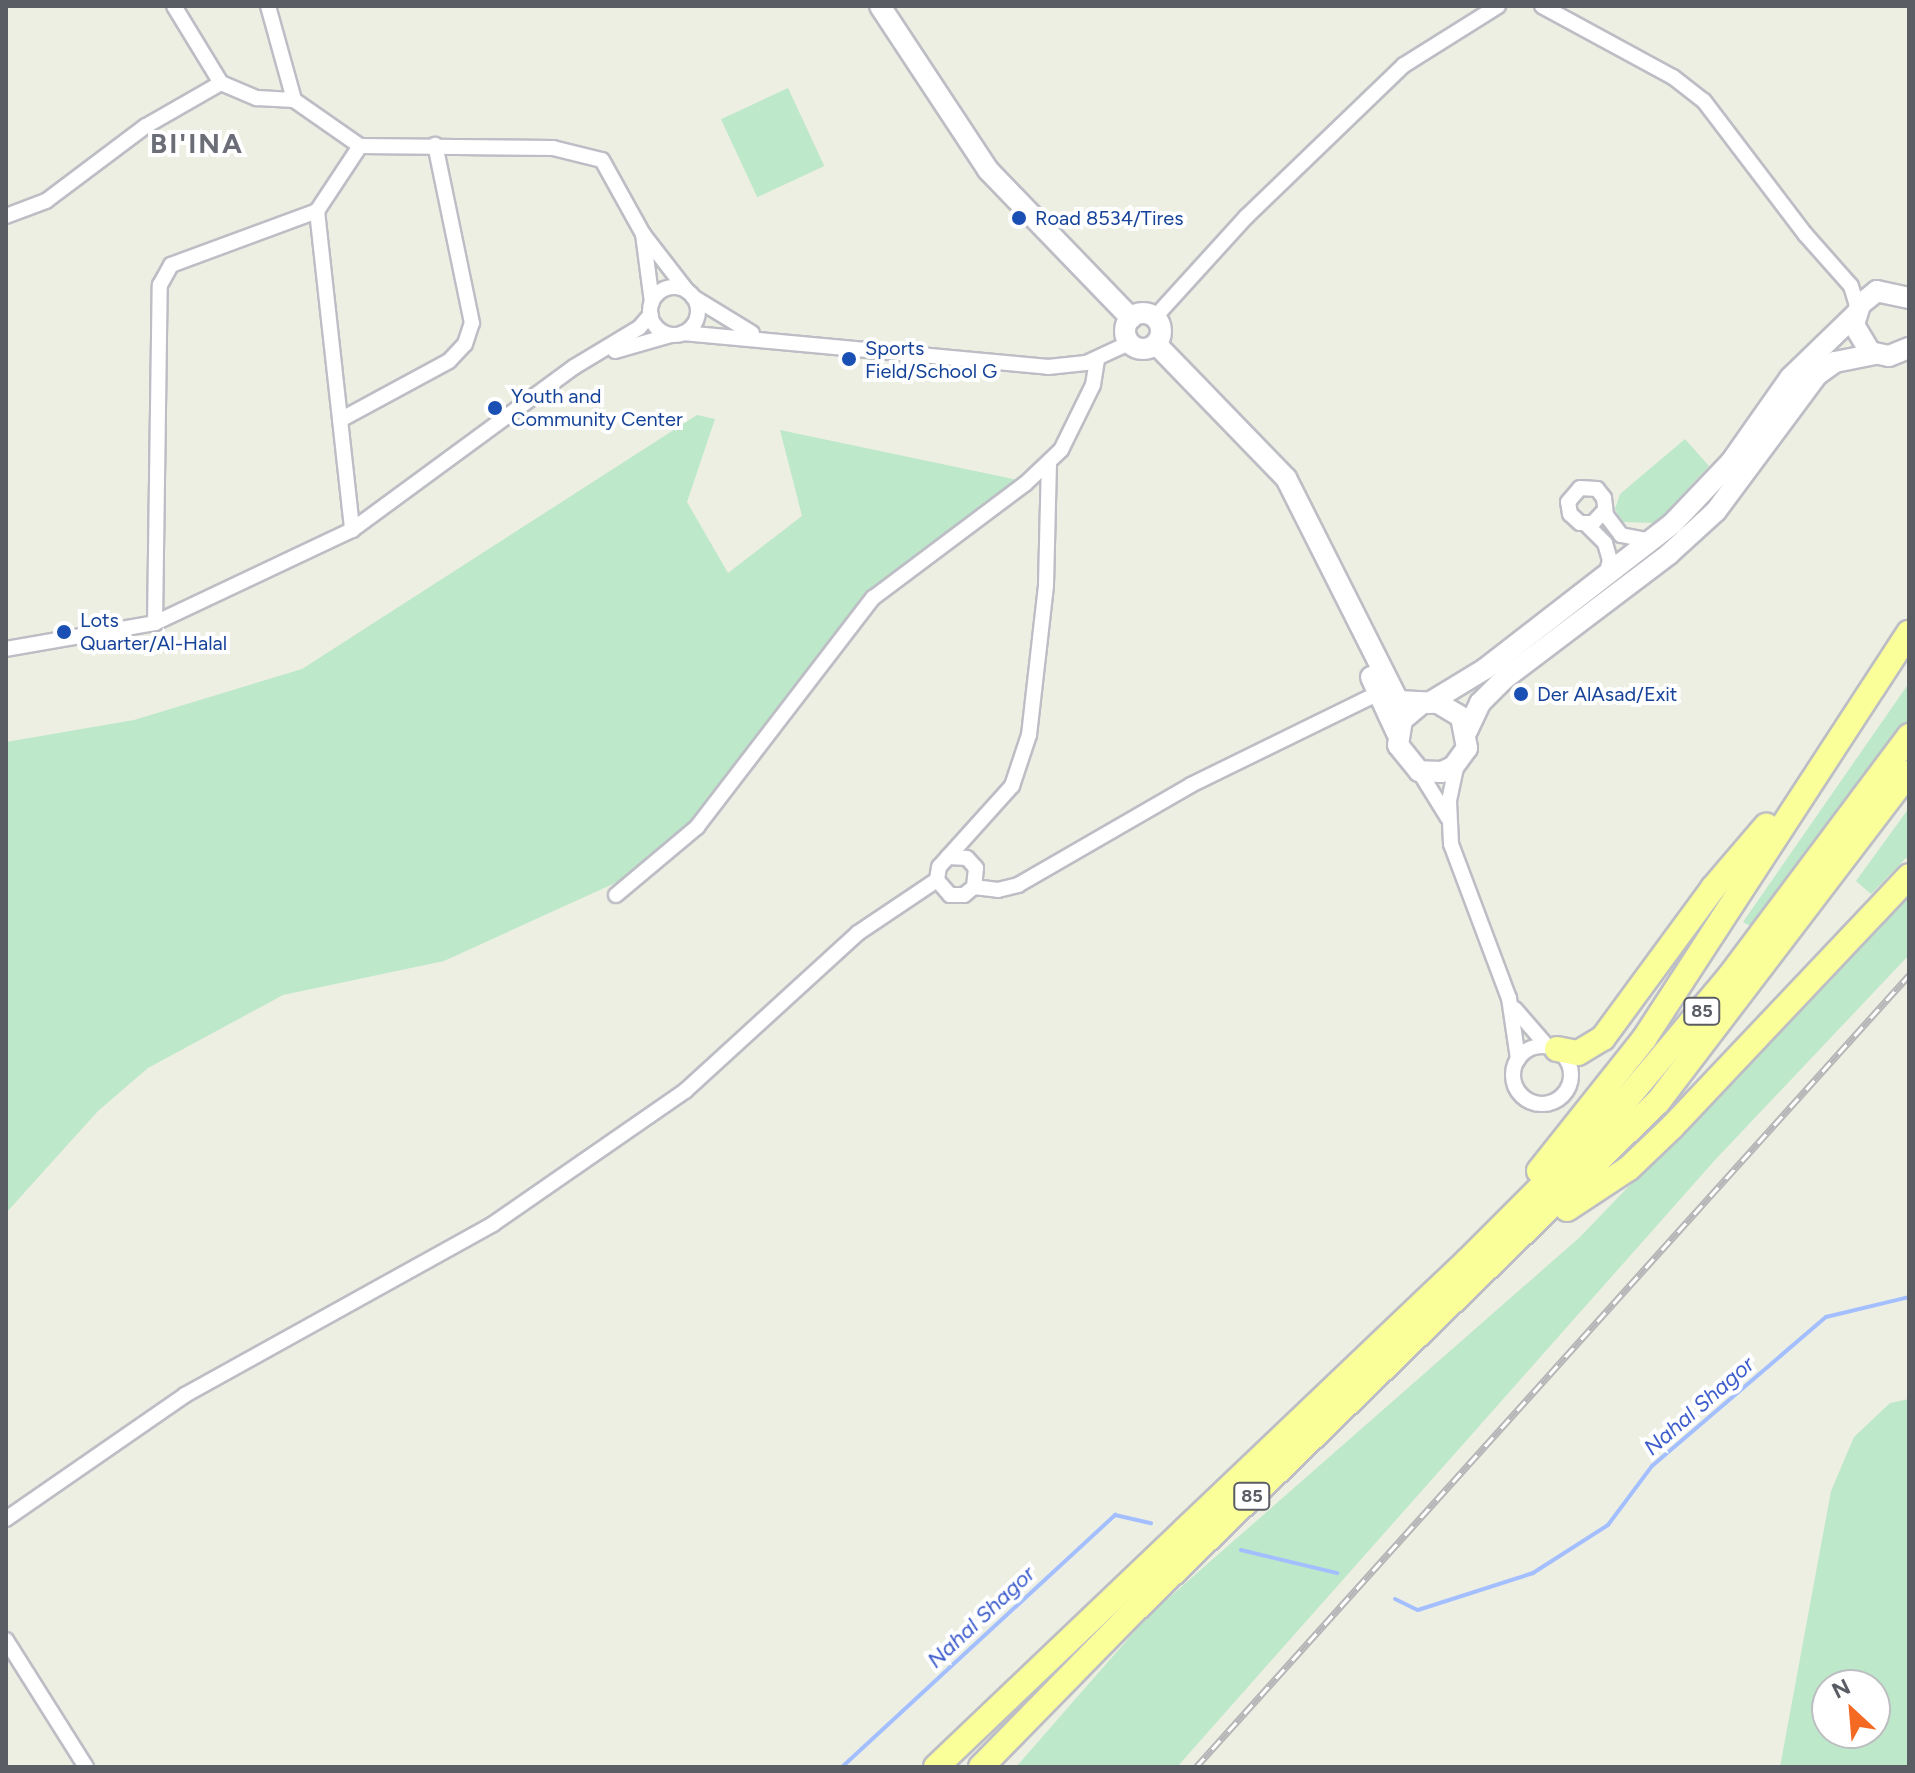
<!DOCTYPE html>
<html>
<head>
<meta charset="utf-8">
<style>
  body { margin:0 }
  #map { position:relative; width:1915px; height:1773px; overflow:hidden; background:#eeefe3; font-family:Figtree,sans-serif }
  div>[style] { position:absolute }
  .green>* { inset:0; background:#bde8c9; transform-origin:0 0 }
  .stream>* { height:4px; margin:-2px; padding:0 2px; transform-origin:2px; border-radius:2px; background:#a3bfff }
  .roads { filter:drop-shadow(2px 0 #bdbec5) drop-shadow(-2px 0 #bdbec5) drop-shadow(0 2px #bdbec5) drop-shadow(0 -2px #bdbec5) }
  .minor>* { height:14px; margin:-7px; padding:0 7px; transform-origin:7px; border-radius:7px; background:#fff }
  .minor>.ring { margin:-7px; padding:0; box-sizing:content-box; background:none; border:14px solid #fff; border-radius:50% }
  .secondary>* { height:20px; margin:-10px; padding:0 10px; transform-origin:10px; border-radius:10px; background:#fff }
  .secondary>.ring { margin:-10px; padding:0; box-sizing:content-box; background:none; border:20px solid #fff; border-radius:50% }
  .trunk>* { height:24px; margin:-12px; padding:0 12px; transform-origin:12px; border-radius:12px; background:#faff99 }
  .rail>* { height:7px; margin-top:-3.5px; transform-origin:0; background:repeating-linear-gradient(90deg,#fff 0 12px,#b6b6b8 0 24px); box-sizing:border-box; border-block:2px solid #b6b6b8 }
  .dots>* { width:22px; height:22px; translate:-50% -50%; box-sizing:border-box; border:4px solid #fff; border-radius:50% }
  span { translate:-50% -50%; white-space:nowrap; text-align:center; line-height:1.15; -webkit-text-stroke:8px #fff; paint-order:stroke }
  .shield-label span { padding:2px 6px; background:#fff; border:2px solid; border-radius:6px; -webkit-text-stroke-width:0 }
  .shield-label { font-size:18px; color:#5b5d65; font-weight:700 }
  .transit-label { font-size:20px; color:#164399 }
  .left { translate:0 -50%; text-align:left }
  .water-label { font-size:22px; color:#3d5dcb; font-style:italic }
  .district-label { font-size:28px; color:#6c6e77; font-weight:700; letter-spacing:2px }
  .frame { position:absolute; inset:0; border:8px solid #5b5d65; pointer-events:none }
  .north { position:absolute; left:1811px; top:1669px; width:80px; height:80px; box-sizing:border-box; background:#fff; border:2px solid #bdbec1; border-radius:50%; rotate:334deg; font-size:22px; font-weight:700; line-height:32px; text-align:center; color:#5b5d65 }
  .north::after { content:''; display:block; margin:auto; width:28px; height:36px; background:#f56a23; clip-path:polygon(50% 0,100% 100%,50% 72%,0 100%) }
</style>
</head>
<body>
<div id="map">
  <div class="green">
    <div style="left:788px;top:88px;width:86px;height:74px;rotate:65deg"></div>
    <div style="clip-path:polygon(697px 415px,715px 419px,687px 502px,728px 573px,802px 516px,780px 430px,1023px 481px,862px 612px,691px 826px,624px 879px,444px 961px,283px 995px,148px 1068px,98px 1111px,6px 1213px,6px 742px,134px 720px,302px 669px)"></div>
    <div style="clip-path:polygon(1685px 439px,1709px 466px,1656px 523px,1622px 522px,1615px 509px,1620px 494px)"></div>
    <div style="clip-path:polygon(1909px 683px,1909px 719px,1758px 930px,1743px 922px)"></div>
    <div style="clip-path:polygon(1909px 808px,1909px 855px,1871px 894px,1856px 881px)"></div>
    <div style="clip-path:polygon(1909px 895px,1909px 955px,1715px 1160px,1177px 1767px,1016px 1767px,1148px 1616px,1580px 1237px)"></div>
    <div style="clip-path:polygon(evenodd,1909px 1399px,1909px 1767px,1780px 1767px,1831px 1491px,1854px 1437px,1890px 1403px,1909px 1399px,1875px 1685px,1875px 1733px,1827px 1733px,1827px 1685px,1875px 1685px)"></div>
  </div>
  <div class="stream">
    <div style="left:1241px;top:1550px;width:99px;rotate:13.5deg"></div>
    <div style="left:1395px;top:1599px;width:25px;rotate:26deg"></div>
    <div style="left:1418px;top:1610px;width:121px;rotate:-17.8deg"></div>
    <div style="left:1533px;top:1573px;width:89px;rotate:-32.6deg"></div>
    <div style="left:1608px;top:1525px;width:74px;rotate:-53.3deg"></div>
    <div style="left:1652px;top:1466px;width:229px;rotate:-40.6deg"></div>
    <div style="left:1826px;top:1317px;width:85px;rotate:-13.5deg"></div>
    <div style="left:842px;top:1767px;width:372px;rotate:-42.7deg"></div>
    <div style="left:1115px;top:1515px;width:37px;rotate:13deg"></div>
  </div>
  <div class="roads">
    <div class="minor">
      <div style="left:174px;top:6px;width:90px;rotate:58.6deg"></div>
      <div style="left:221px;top:83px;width:39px;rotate:23deg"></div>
      <div style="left:257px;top:98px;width:37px;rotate:3deg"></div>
      <div style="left:268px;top:6px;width:98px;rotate:74.5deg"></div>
      <div style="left:294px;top:100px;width:80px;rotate:34.9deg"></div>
      <div style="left:360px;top:146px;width:193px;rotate:0.6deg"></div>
      <div style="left:553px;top:148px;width:50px;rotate:13.8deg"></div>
      <div style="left:602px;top:160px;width:85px;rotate:61deg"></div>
      <div style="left:643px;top:234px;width:73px;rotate:52.2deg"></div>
      <div style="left:1542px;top:6px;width:149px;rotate:28.5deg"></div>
      <div style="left:1673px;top:77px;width:39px;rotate:38deg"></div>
      <div style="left:1704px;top:101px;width:167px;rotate:52.8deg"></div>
      <div style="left:1805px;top:234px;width:69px;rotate:48.5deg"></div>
      <div style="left:1851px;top:286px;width:24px;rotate:73deg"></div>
      <div style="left:317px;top:211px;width:321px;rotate:83.7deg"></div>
      <div style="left:6px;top:216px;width:43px;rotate:-20.6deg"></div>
      <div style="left:46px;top:201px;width:125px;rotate:-36.9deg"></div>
      <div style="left:146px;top:126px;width:86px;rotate:-29.8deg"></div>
      <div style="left:643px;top:234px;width:69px;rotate:82.5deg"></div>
      <div class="ring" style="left:650px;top:287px;width:34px;height:34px"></div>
      <div style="left:693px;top:297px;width:69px;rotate:31.4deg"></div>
      <div style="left:1155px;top:317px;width:135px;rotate:-47.7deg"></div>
      <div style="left:1246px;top:217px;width:219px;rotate:-43.9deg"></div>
      <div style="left:1404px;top:65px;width:111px;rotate:-32.1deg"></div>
      <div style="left:683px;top:333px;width:367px;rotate:5.3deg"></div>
      <div style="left:1048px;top:367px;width:38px;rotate:-6deg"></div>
      <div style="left:1086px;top:363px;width:47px;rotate:-24.9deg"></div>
      <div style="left:615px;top:351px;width:58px;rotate:-15.9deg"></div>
      <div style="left:340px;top:420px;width:124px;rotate:-28.4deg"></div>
      <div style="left:449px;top:361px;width:23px;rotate:-47deg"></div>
      <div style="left:465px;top:344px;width:22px;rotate:-72deg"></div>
      <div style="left:472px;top:323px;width:182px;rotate:-101.7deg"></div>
      <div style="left:1605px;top:510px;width:18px;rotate:133deg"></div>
      <div style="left:1593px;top:523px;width:13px;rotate:180deg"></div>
      <div style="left:1580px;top:523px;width:13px;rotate:-138deg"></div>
      <div style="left:1570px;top:514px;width:12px;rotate:-99deg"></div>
      <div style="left:1568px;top:502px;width:18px;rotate:-49deg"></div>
      <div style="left:1580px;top:488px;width:17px;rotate:3deg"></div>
      <div style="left:1597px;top:489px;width:11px;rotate:52deg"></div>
      <div style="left:1604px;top:498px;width:17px;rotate:83deg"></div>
      <div style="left:1606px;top:515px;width:25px;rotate:53deg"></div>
      <div style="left:1621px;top:535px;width:32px;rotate:11deg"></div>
      <div style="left:1586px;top:524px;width:27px;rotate:45deg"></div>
      <div style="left:1605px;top:543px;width:18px;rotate:74deg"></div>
      <div style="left:1610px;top:560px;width:16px;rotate:104deg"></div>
      <div style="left:155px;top:623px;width:338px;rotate:-89.2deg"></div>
      <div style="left:160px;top:285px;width:23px;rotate:-61deg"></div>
      <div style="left:171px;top:265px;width:156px;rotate:-20.3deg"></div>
      <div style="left:317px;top:211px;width:78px;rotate:-56.5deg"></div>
      <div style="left:6px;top:649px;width:151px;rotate:-9.9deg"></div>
      <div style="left:155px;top:623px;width:218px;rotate:-25.3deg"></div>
      <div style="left:352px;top:530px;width:275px;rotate:-36.3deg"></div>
      <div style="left:574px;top:367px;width:76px;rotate:-31deg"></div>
      <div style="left:639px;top:328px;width:18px;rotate:-49deg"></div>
      <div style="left:1457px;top:763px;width:39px;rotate:102deg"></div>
      <div style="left:1449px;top:801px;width:43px;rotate:87.3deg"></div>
      <div style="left:1451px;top:844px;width:165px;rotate:69.4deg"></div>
      <div style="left:1509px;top:998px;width:62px;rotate:81.6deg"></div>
      <div style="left:1419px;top:771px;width:55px;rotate:58.3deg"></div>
      <div style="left:948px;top:857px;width:96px;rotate:-48deg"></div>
      <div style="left:1012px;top:786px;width:54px;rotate:-71.6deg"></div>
      <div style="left:1029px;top:735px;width:151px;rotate:-83.5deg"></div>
      <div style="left:1046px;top:585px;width:123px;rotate:-88.6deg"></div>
      <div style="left:974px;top:887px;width:19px;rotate:-84deg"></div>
      <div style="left:976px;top:868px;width:13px;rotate:-132deg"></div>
      <div style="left:967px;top:858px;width:19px;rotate:-177deg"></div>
      <div style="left:948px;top:857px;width:13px;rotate:132deg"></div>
      <div style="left:939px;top:867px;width:13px;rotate:99deg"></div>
      <div style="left:937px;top:880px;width:20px;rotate:49deg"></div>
      <div style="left:950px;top:895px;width:14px"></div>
      <div style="left:964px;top:895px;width:13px;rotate:-39deg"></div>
      <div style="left:974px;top:887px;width:24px;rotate:7deg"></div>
      <div style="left:998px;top:890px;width:21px;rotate:-14deg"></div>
      <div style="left:1018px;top:885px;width:200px;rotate:-30deg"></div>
      <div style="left:1191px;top:785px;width:216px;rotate:-26.1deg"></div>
      <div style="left:616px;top:895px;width:106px;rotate:-40deg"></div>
      <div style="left:697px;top:827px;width:289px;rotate:-52.5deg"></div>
      <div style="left:873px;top:598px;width:190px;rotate:-36.9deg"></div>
      <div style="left:1025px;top:484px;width:50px;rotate:-43.4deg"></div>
      <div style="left:1061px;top:450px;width:72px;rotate:-63.8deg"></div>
      <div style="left:1093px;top:385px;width:26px;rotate:-81deg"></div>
      <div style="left:1515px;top:1009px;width:49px;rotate:49.1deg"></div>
      <div class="ring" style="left:1513px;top:1046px;width:44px;height:44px"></div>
      <div style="left:6px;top:1519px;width:218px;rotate:-34.7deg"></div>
      <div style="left:185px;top:1395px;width:352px;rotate:-29deg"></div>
      <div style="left:493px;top:1224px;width:234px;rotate:-34.7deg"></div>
      <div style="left:685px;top:1091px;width:234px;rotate:-42.4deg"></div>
      <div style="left:858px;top:933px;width:95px;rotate:-33.9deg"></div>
      <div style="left:6px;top:1640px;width:150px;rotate:57.8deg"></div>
    </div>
    <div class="secondary">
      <div style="left:880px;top:6px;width:196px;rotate:56.6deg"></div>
      <div style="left:988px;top:170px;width:206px;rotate:46deg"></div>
      <div style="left:1909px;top:298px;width:33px;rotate:-168deg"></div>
      <div style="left:1877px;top:291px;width:22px;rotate:141deg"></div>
      <div style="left:1860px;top:305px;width:21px;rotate:107deg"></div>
      <div style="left:1854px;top:325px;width:31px;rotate:59deg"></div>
      <div style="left:1870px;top:352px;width:19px;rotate:12deg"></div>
      <div style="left:1889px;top:356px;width:22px;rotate:-22deg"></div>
      <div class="ring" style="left:1125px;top:313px;width:16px;height:16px"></div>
      <div style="left:1156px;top:344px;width:187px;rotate:45.9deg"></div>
      <div style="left:1286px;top:478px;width:250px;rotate:63.3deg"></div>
      <div style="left:1398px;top:701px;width:40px;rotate:2.9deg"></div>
      <div style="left:1438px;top:703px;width:27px;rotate:31deg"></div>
      <div style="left:1461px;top:717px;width:32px;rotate:79deg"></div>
      <div style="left:1467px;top:748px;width:24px;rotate:126deg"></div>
      <div style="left:1453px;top:767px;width:12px;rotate:156deg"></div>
      <div style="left:1442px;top:772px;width:23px;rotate:-178deg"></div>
      <div style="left:1419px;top:771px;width:33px;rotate:-129deg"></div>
      <div style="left:1398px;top:745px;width:25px;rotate:-81deg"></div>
      <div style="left:1402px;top:720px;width:23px;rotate:-40deg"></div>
      <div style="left:1371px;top:677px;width:62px;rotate:65.1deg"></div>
      <div style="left:1429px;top:703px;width:66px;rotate:-31.3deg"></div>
      <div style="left:1485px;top:669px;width:237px;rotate:-37.8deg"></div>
      <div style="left:1672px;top:524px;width:86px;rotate:-46.4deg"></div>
      <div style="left:1731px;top:462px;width:103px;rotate:-54.9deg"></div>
      <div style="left:1790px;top:378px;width:91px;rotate:-44.1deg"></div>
      <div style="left:1467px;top:731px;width:31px;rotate:-65deg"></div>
      <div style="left:1480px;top:703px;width:34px;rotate:-45deg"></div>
      <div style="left:1504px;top:679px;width:207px;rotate:-37.1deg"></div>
      <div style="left:1669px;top:554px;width:64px;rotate:-42.5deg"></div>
      <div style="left:1716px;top:511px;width:169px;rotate:-53.4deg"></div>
      <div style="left:1817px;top:375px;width:22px;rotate:-36deg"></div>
      <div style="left:1835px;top:362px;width:41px;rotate:-11.3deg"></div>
    </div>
    <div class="trunk">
      <div style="left:1557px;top:1049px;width:21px;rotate:11deg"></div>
      <div style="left:1578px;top:1053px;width:29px;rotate:-31deg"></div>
      <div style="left:1603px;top:1038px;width:186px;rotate:-53.7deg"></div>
      <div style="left:1713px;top:888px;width:82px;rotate:-49.5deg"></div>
      <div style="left:1539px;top:1171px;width:169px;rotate:-51.5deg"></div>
      <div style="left:1644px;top:1039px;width:485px;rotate:-56.9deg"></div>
      <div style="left:1567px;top:1209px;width:74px;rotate:-33.5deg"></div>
      <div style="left:1629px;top:1168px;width:59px;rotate:-43.6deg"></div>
      <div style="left:1672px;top:1127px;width:345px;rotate:-46.6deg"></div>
      <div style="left:936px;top:1767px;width:733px;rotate:-43.62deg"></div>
      <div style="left:1467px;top:1261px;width:208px;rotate:-45deg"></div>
      <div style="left:1614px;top:1114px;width:179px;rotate:-50deg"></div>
      <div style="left:1729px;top:977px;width:301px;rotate:-53.2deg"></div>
      <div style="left:981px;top:1767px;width:220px;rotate:-45.6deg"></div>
      <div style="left:1135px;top:1610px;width:729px;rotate:-44.17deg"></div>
      <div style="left:1658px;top:1102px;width:414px;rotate:-52.7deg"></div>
    </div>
  </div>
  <div class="rail">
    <div style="left:1196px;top:1767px;width:1066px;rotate:-48deg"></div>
  </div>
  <div class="dots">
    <div style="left:1019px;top:218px;background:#1a4fb4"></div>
    <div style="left:849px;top:359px;background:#1a4fb4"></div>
    <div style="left:495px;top:408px;background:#1a4fb4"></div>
    <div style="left:64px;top:632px;background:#1a4fb4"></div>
    <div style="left:1521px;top:694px;background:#1a4fb4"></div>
  </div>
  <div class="shield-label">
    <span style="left:1702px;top:1011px">85</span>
    <span style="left:1252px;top:1496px">85</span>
  </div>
  <div class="transit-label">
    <span class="left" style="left:1035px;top:218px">Road 8534/Tires</span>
    <span class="left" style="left:865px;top:360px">Sports<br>Field/School G</span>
    <span class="left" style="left:511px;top:408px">Youth and<br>Community Center</span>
    <span class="left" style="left:80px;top:632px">Lots<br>Quarter/Al-Halal</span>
    <span class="left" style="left:1537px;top:694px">Der AlAsad/Exit</span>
  </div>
  <div class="water-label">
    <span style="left:1699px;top:1406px;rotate:-41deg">Nahal Shagor</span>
    <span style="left:981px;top:1617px;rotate:-43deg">Nahal Shagor</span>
  </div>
  <div class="district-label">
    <span style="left:197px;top:143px">BI'INA</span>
  </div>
  <div class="frame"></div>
  <div class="north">N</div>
</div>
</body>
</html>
